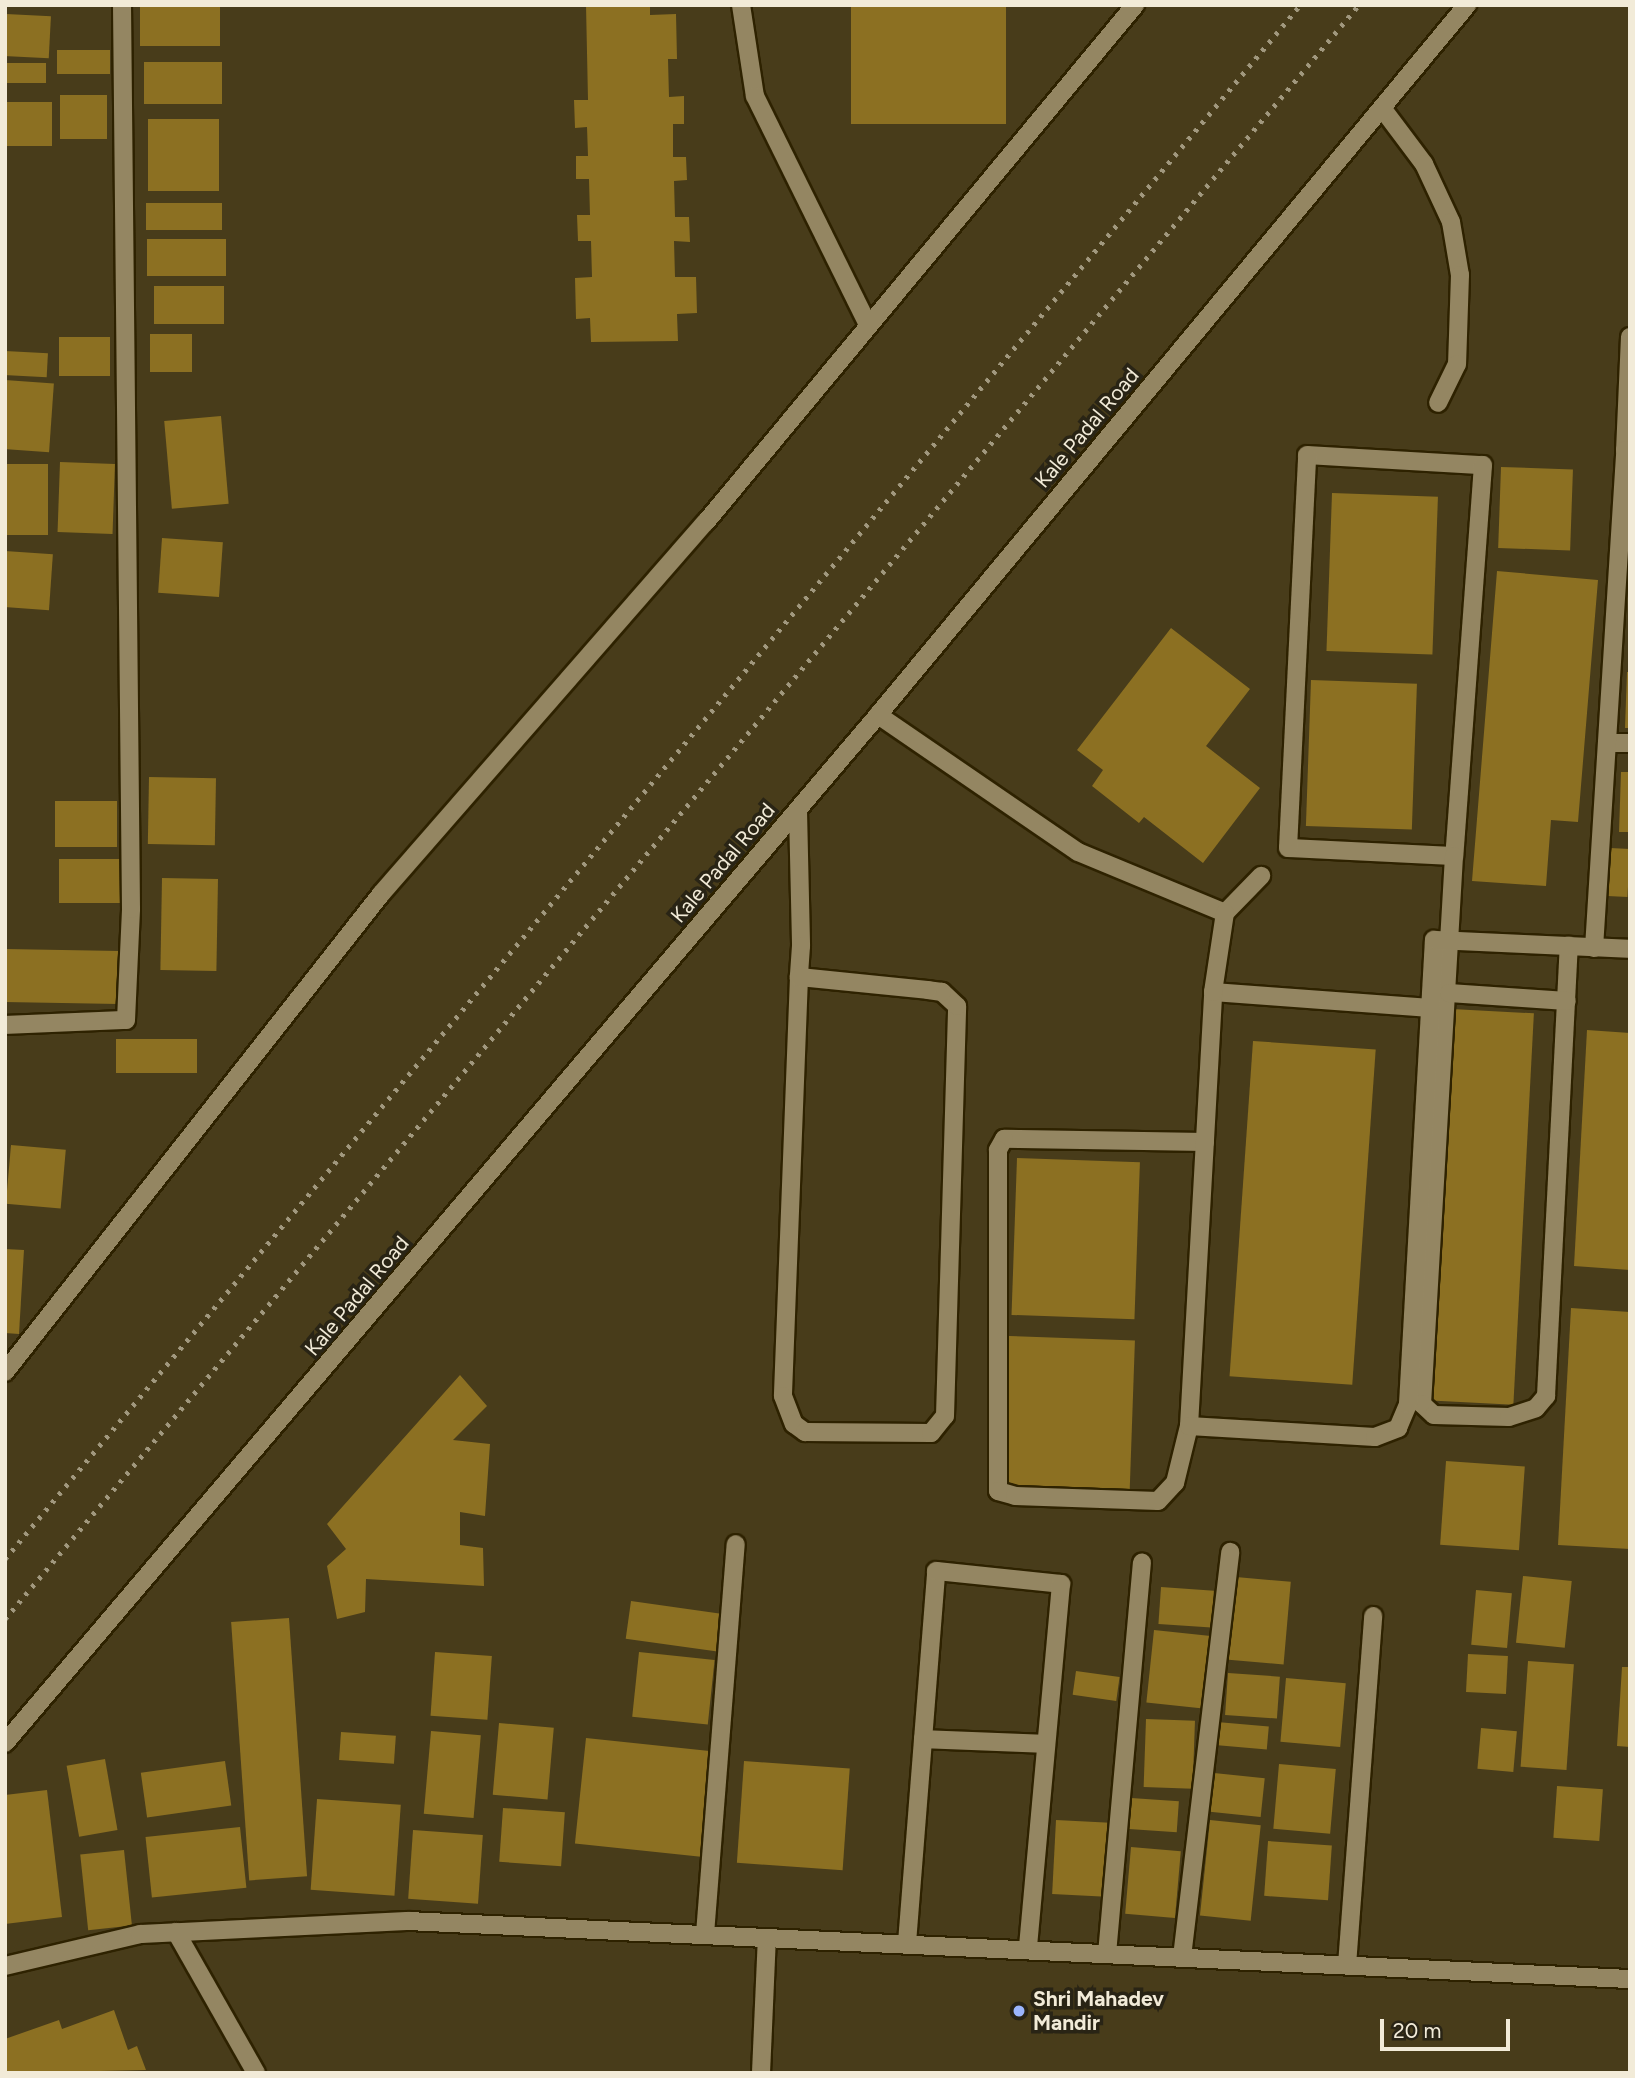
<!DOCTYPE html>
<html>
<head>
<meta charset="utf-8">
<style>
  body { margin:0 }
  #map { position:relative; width:1635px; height:2078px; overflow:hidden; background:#483c1a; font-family:Figtree,sans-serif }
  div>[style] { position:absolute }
  .building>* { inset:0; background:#8c7022; transform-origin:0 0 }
  .roads { filter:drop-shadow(2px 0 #2e2200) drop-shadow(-2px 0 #2e2200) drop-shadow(0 2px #2e2200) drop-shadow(0 -2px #2e2200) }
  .lane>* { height:18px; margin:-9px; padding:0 9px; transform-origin:9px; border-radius:9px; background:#948662 }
  .street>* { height:18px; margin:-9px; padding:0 9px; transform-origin:9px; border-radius:9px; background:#948662 }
  .secondary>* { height:18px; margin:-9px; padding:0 9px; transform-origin:9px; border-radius:9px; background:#948662 }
  .rail>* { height:5px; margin-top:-2.5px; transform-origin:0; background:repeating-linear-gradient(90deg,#a1987e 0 3.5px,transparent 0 10.5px) }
  .dots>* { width:19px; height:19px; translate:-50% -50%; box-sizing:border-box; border:4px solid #292415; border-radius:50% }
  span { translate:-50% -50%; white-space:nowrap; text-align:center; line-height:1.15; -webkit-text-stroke:7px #292415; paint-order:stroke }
  .street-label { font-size:21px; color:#f2ebd8 }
  .poi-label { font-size:21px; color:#f2ebd8; font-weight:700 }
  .left { translate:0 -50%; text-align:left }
  .frame { position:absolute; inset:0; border:7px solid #f2ebd8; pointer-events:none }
  .scale { position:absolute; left:1380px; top:2019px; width:130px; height:32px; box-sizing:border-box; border:4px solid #f2ebd8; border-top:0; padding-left:9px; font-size:21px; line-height:24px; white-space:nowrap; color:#f2ebd8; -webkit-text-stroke:5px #292415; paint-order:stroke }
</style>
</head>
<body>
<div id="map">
  <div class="building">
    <div style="left:140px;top:5px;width:80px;height:41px"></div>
    <div style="clip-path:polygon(586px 5px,650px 5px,650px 15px,676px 14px,677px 59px,668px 59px,669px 97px,684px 96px,684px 124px,673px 124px,673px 157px,686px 157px,687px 180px,674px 181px,675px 217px,689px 217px,690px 242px,674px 241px,675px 277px,696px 277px,697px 313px,677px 314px,678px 341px,591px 342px,590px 318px,576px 319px,575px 278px,592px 277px,591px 241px,578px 241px,577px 215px,590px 215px,589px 179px,576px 179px,576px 156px,588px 156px,587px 127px,575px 128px,574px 100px,588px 100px)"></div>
    <div style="left:851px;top:5px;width:155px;height:119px"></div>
    <div style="left:6px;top:14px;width:45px;height:42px;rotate:3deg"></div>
    <div style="left:110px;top:50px;width:24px;height:53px;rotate:90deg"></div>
    <div style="left:144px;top:62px;width:78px;height:42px"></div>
    <div style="left:5px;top:63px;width:41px;height:20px"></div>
    <div style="left:107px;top:95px;width:44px;height:47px;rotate:90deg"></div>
    <div style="left:52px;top:102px;width:44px;height:47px;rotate:90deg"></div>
    <div style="left:148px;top:119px;width:71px;height:72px"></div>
    <div style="left:146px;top:203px;width:76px;height:27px"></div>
    <div style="left:226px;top:239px;width:37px;height:79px;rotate:90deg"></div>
    <div style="left:154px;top:286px;width:70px;height:38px"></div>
    <div style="left:150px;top:334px;width:42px;height:38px"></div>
    <div style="left:59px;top:337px;width:51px;height:39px"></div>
    <div style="left:5px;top:351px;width:43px;height:24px;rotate:3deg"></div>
    <div style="left:5px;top:380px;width:49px;height:69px;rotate:4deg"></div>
    <div style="left:221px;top:416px;width:88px;height:57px;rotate:85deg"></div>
    <div style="left:60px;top:462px;width:55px;height:70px;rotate:2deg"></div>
    <div style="left:5px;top:464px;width:43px;height:71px"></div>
    <div style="left:1501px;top:467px;width:72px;height:81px;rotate:2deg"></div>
    <div style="left:1332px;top:493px;width:106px;height:158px;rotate:2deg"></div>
    <div style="left:162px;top:538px;width:61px;height:55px;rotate:4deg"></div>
    <div style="left:5px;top:551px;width:48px;height:56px;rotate:4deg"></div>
    <div style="clip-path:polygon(1497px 571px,1598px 580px,1578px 822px,1551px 820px,1546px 886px,1472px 881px)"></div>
    <div style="clip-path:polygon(1171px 628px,1250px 689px,1206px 746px,1260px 788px,1203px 863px,1144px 817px,1139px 823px,1092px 786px,1103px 770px,1077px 750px)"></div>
    <div style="clip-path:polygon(1627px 672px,1630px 672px,1630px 728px,1625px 728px)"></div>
    <div style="left:1311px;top:680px;width:106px;height:146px;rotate:2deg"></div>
    <div style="clip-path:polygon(1621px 772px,1630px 772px,1630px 832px,1619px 832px)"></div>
    <div style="left:149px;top:777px;width:67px;height:67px;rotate:1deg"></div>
    <div style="left:55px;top:801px;width:62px;height:46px"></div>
    <div style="left:1610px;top:848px;width:20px;height:48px;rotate:3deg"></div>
    <div style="left:59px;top:859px;width:62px;height:44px"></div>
    <div style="left:162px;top:878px;width:56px;height:92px;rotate:1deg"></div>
    <div style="left:5px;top:949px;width:115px;height:53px;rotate:1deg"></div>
    <div style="left:1452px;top:1009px;width:82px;height:392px;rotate:3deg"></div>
    <div style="clip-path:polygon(1587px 1030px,1630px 1033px,1630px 1270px,1574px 1266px)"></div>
    <div style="left:116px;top:1039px;width:81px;height:34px"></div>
    <div style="left:1253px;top:1041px;width:123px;height:336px;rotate:4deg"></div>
    <div style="left:11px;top:1145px;width:55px;height:59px;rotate:5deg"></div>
    <div style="left:1017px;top:1158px;width:123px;height:157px;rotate:2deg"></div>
    <div style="clip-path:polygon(5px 1249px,24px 1250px,19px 1334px,5px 1333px)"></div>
    <div style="clip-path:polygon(1571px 1308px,1630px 1312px,1630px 1549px,1558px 1545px)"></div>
    <div style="left:1009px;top:1336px;width:126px;height:154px;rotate:2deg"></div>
    <div style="clip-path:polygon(460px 1375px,487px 1406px,453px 1440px,490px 1444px,485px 1516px,460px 1512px,460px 1545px,483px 1548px,484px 1586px,366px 1579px,365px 1612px,337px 1619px,327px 1566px,346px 1549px,327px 1524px)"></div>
    <div style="left:1446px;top:1461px;width:79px;height:84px;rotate:4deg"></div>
    <div style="left:1523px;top:1576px;width:49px;height:67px;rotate:6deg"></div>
    <div style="left:1236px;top:1577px;width:55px;height:83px;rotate:5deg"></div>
    <div style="left:1161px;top:1587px;width:53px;height:37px;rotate:4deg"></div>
    <div style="left:1476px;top:1590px;width:36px;height:55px;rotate:5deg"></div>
    <div style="left:631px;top:1601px;width:98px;height:38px;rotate:8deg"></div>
    <div style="left:289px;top:1618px;width:259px;height:58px;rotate:86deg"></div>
    <div style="left:1154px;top:1630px;width:57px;height:73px;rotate:6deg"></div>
    <div style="left:435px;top:1652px;width:57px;height:64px;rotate:4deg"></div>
    <div style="left:639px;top:1652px;width:76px;height:65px;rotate:6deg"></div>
    <div style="left:1468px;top:1654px;width:40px;height:38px;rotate:3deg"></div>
    <div style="left:1528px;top:1661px;width:46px;height:106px;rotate:4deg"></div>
    <div style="clip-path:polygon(1622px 1667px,1630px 1667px,1630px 1747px,1617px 1746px)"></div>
    <div style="left:1076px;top:1671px;width:44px;height:24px;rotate:8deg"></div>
    <div style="left:1228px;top:1673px;width:52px;height:42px;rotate:4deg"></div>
    <div style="left:1286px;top:1678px;width:60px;height:64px;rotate:5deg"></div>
    <div style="left:1146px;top:1719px;width:49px;height:68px;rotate:2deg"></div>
    <div style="left:1217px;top:1722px;width:52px;height:23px;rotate:5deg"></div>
    <div style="left:499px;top:1723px;width:55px;height:72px;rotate:5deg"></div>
    <div style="left:1481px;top:1728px;width:36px;height:41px;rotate:5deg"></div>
    <div style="left:431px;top:1731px;width:50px;height:83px;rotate:5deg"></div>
    <div style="left:341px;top:1732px;width:55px;height:28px;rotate:4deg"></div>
    <div style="left:586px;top:1738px;width:129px;height:106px;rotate:6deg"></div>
    <div style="left:105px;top:1759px;width:72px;height:39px;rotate:80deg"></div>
    <div style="left:225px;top:1761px;width:45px;height:85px;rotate:82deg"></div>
    <div style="left:744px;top:1761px;width:106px;height:102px;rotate:4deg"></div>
    <div style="left:1279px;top:1764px;width:57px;height:65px;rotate:5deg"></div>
    <div style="left:1214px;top:1773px;width:51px;height:39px;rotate:6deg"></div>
    <div style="left:1557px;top:1786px;width:46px;height:52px;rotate:4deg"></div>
    <div style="clip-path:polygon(47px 1790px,62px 1917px,5px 1924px,5px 1795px)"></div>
    <div style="left:1131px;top:1798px;width:48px;height:31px;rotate:4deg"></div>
    <div style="left:317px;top:1799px;width:84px;height:91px;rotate:4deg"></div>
    <div style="left:503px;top:1808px;width:62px;height:54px;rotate:4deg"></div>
    <div style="left:1056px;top:1820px;width:54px;height:74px;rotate:3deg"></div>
    <div style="left:1210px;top:1820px;width:51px;height:96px;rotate:6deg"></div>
    <div style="left:240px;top:1827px;width:61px;height:95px;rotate:84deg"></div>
    <div style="left:413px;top:1830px;width:70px;height:69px;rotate:4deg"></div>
    <div style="left:1268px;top:1841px;width:64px;height:55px;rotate:4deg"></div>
    <div style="left:1131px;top:1847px;width:50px;height:67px;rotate:5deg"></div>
    <div style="left:124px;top:1850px;width:76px;height:44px;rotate:84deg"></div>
    <div style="clip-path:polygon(114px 2010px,128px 2050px,137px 2046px,146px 2070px,5px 2073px,5px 2039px,59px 2020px,62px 2029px)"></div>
  </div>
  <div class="roads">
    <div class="lane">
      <div style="left:1382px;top:108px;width:70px;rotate:53.1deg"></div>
      <div style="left:1424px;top:164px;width:64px;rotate:65deg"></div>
      <div style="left:1451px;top:222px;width:54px;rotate:80.4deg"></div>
      <div style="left:1460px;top:275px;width:89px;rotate:91.9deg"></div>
      <div style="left:1457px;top:364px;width:43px;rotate:116deg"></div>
      <div style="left:1630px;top:337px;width:113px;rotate:92.5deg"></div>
      <div style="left:1625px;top:450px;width:5px"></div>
      <div style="left:1307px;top:455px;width:176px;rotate:3.3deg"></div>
      <div style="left:1483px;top:465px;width:392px;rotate:94.2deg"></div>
      <div style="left:1454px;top:856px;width:166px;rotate:-177.2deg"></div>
      <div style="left:1288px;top:848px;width:393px;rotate:-87.2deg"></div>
      <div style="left:878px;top:715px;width:242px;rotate:34.4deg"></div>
      <div style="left:1078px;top:852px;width:159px;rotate:22.5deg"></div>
      <div style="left:1225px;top:913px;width:52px;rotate:-45.8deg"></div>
      <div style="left:1607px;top:743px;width:23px"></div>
      <div style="left:798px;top:811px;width:135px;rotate:88.7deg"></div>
      <div style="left:801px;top:946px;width:31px;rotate:94deg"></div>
      <div style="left:799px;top:977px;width:419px;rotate:92.2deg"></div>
      <div style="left:783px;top:1396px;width:30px;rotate:69deg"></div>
      <div style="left:794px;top:1424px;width:14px;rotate:36deg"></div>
      <div style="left:805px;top:1432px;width:126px;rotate:0.5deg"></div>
      <div style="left:931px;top:1433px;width:22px;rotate:-51deg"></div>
      <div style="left:945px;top:1416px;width:410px;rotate:-88.3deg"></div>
      <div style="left:957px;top:1006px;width:21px;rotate:-137deg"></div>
      <div style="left:942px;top:992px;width:14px;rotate:-172deg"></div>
      <div style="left:928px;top:990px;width:130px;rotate:-174.2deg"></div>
      <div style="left:1454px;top:856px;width:549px;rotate:93.34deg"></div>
      <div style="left:1422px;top:1404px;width:16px;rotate:43deg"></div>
      <div style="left:1434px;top:1415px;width:75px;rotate:1.5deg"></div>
      <div style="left:1509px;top:1417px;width:28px;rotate:-18deg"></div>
      <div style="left:1536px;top:1408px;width:16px;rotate:-50deg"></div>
      <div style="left:1546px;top:1396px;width:451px;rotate:-87.1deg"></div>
      <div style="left:1594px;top:948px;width:499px;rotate:-86.4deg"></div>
      <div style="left:1213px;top:992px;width:218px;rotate:4.2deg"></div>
      <div style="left:1449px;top:993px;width:118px;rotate:3.9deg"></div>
      <div style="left:1205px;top:1142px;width:201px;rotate:-179.1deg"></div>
      <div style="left:1004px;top:1139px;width:13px;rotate:119deg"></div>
      <div style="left:998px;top:1150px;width:341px;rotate:90deg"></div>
      <div style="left:998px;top:1491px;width:18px;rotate:16deg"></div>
      <div style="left:1015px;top:1496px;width:143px;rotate:2deg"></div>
      <div style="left:1158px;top:1501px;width:25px;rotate:-47deg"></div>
      <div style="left:1175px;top:1483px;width:59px;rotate:-76.2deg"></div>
      <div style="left:1189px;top:1426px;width:435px;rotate:-86.8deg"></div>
      <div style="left:1213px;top:992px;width:80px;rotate:-81.4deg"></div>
      <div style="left:1189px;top:1426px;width:186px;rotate:3.4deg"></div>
      <div style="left:1375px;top:1437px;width:25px;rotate:-21deg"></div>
      <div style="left:1398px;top:1428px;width:26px;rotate:-67deg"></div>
      <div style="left:1408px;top:1404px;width:465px;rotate:-86.8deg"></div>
      <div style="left:1434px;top:940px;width:196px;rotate:2.6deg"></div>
      <div style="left:1107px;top:1954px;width:393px;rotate:-84.9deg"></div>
    </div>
    <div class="street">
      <div style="left:741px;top:5px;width:92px;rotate:81.3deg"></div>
      <div style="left:755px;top:96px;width:255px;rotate:63.7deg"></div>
      <div style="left:5px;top:1025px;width:121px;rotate:-2.4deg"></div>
      <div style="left:126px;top:1020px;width:111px;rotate:-87.4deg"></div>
      <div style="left:131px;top:909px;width:904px;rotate:-90.57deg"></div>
      <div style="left:5px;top:1372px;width:608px;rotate:-51.81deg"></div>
      <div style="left:381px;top:894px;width:494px;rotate:-48.9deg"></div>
      <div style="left:706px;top:522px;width:672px;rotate:-50.31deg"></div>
      <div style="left:923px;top:1739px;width:123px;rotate:2.3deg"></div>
      <div style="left:176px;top:1932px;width:162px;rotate:60.4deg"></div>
      <div style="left:705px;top:1934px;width:391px;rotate:-85.5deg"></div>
      <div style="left:907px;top:1943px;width:373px;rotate:-85.5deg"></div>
      <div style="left:936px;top:1571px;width:126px;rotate:5.9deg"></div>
      <div style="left:1061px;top:1584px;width:367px;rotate:95.2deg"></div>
      <div style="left:1182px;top:1957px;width:408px;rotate:-83.2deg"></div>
      <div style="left:1347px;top:1965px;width:350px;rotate:-85.7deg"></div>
      <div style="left:761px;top:2073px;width:135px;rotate:-87.5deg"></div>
    </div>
    <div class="secondary">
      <div style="left:5px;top:1743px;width:1349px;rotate:-49.66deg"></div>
      <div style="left:878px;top:715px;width:923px;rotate:-50.32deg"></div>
      <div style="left:5px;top:1966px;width:139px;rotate:-13.3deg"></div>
      <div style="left:140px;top:1934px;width:268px;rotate:-2.8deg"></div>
      <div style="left:408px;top:1921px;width:1223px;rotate:2.72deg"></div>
    </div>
  </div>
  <div class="rail">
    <div style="left:5px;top:1559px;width:2023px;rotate:-50.19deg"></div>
    <div style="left:5px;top:1619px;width:2107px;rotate:-50.01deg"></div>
  </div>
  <div class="dots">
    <div style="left:1019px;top:2011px;background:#9bb5fd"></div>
  </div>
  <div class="street-label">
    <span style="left:1087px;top:428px;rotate:-50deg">Kale Padal Road</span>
    <span style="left:723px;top:863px;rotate:-50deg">Kale Padal Road</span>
    <span style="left:357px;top:1296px;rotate:-50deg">Kale Padal Road</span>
  </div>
  <div class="poi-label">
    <span class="left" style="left:1033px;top:2011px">Shri Mahadev<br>Mandir</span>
  </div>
  <div class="frame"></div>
  <div class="scale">20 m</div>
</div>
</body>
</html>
